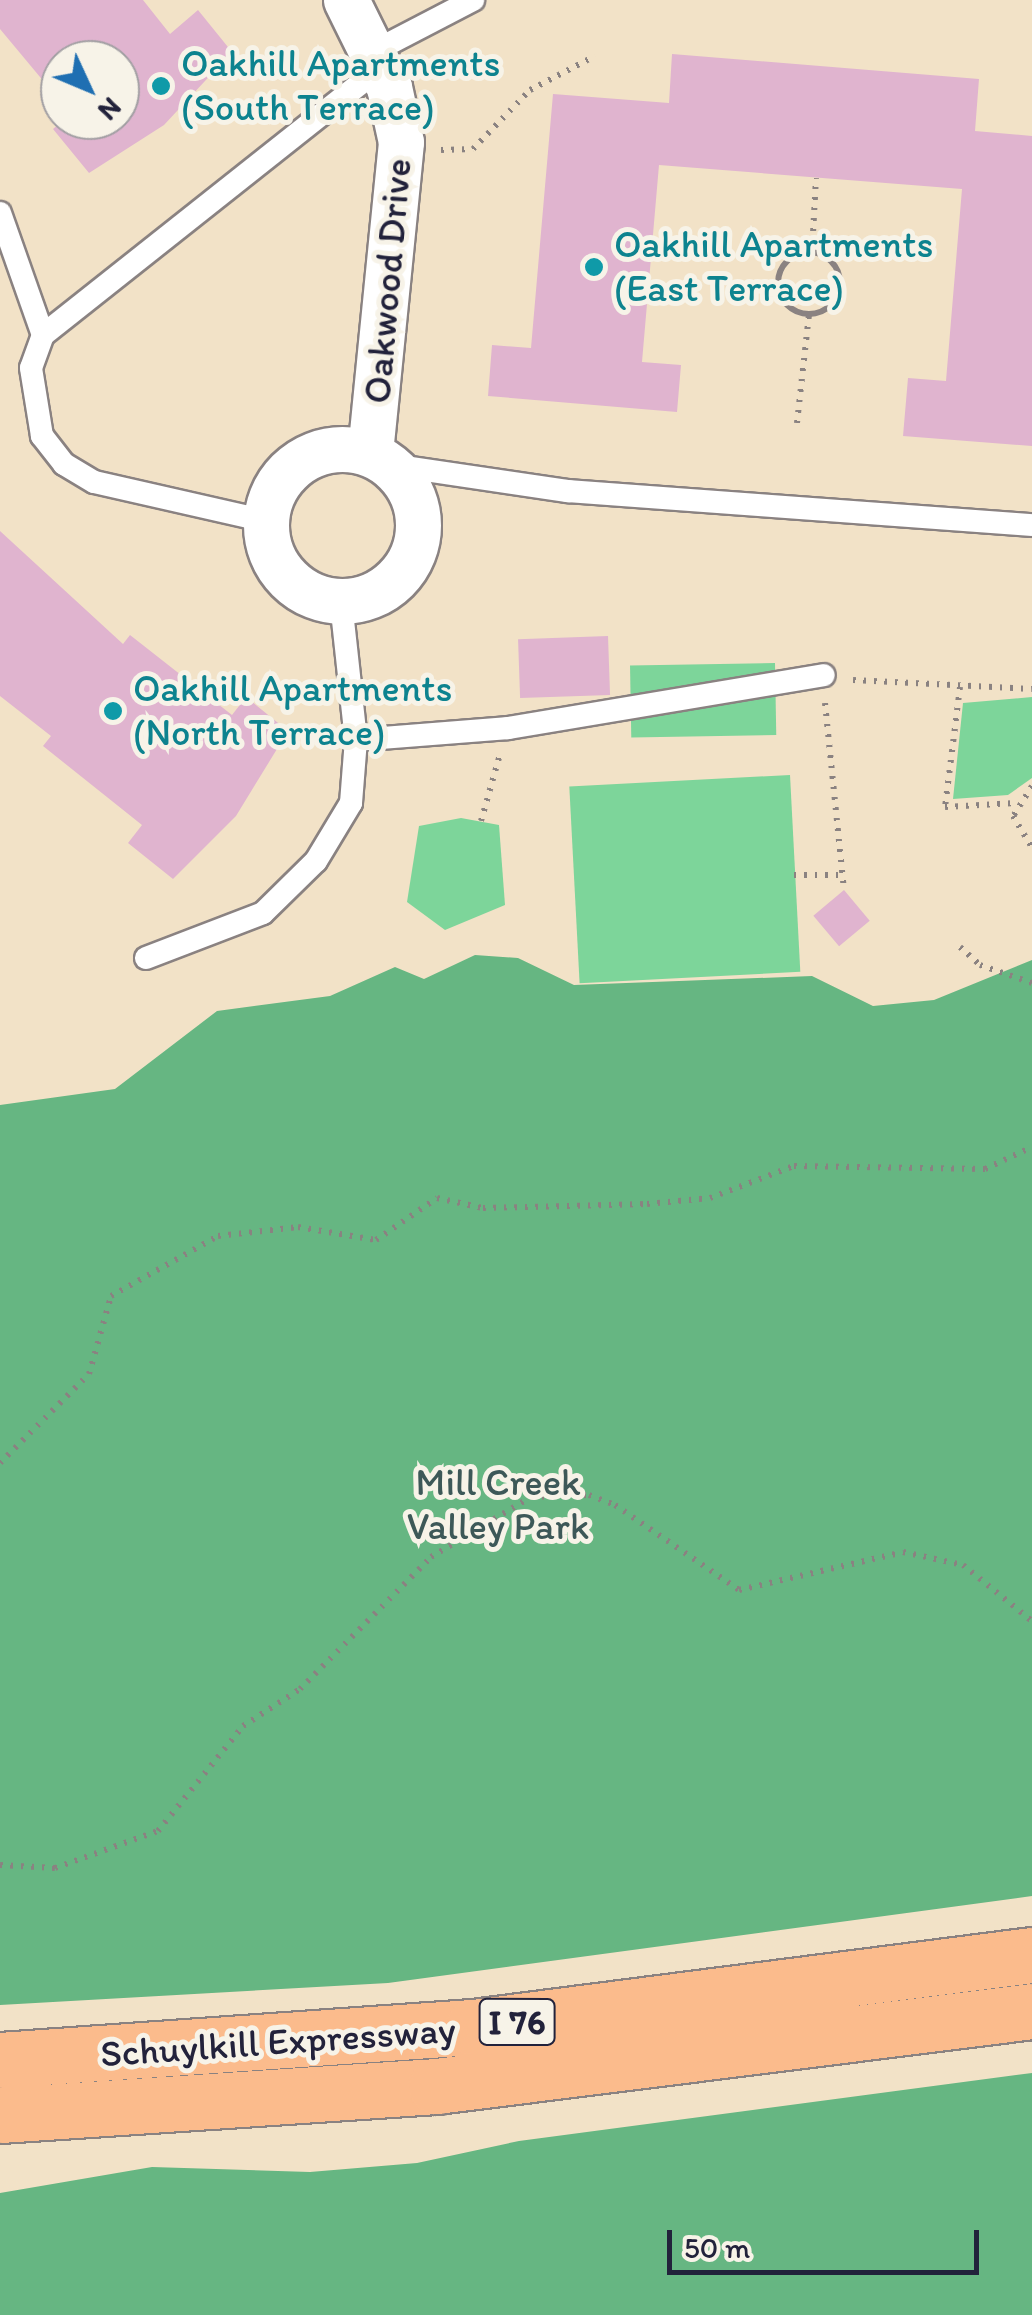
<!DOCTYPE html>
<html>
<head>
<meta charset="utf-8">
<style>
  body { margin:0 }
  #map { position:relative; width:1032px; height:2315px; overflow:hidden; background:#f2e2c7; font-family:Itim,sans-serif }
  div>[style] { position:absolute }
  .green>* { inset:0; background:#7dd59a; transform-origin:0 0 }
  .forest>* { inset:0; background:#66b682 }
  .building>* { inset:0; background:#e0b4cf; transform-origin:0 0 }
  .path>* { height:6px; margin-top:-3px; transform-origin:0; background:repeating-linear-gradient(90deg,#8a8281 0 2.5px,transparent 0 10.5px) }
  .path>.ring { margin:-3px; padding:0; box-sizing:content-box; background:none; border:6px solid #8a8281; border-radius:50% }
  .roads { filter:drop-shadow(2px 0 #8a8281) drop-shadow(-2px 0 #8a8281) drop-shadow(0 2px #8a8281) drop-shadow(0 -2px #8a8281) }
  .service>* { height:22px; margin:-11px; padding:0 11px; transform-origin:11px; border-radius:11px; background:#fff }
  .minor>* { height:45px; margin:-22.5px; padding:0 22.5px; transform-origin:22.5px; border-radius:22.5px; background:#fff }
  .minor>.ring { margin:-22.5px; padding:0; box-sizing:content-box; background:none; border:45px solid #fff; border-radius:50% }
  .motorway>* { height:55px; margin:-27.5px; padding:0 27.5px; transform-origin:27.5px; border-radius:27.5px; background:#fbbb8c }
  .dots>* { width:28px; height:28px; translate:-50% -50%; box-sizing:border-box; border:5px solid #f7f3e8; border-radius:50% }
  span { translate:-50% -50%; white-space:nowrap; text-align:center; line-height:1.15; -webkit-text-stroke:10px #f7f3e8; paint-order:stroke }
  .shield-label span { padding:2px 8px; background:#f7f3e8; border:2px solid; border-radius:8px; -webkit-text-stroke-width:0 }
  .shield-label { font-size:35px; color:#22223b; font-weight:700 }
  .culture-label { font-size:38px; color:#0d838f }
  .left { translate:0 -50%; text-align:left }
  .street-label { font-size:38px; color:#22223b }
  .park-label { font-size:38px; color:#3d5858 }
  .north { position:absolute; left:40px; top:40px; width:100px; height:100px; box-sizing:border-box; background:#f7f3e8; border:2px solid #a29fa3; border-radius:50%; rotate:134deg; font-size:28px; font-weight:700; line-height:40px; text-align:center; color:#22223b }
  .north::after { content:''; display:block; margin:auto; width:35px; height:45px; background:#1f6fb2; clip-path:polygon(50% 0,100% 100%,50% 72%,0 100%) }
  .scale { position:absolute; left:667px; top:2230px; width:312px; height:45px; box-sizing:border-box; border:5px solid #22223b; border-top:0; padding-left:12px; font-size:30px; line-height:35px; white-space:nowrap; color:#22223b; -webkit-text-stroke:8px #f7f3e8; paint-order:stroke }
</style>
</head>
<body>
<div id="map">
  <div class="green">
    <div style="left:775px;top:663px;width:72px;height:145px;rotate:89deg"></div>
    <div style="clip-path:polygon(1032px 697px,1032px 778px,1008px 795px,953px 799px,963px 703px)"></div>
    <div style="left:790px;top:775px;width:197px;height:221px;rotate:87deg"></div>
    <div style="clip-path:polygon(461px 818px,499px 825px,505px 905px,445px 930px,407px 902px,419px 826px)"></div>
  </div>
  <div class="forest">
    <div style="clip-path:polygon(475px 955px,518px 958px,574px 985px,812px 976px,873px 1006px,934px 1000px,1032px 960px,1032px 1896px,388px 1983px,0 2005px,0 1105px,115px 1089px,217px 1011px,330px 996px,395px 967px,424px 979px)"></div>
    <div style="clip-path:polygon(1032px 2073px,1032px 2315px,0 2315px,0 2193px,152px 2167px,310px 2172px,417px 2163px,519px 2141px)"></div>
  </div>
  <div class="building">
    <div style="clip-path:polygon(0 0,143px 0,170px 34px,198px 10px,232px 52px,164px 125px,89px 173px,53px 129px,64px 120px,120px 120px,120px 60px,60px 60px,60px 101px,0 29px)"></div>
    <div style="clip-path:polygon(672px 54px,979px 79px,975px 131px,1032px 136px,1032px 446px,903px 436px,908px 378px,946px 381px,962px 189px,659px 165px,642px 362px,681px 365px,677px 412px,488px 396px,492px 345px,531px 348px,553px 94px,669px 103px)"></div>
    <div style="clip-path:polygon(0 531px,123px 644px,130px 635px,232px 715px,246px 697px,288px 731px,236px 816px,173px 879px,128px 843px,142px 825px,43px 746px,51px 736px,0 696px)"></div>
    <div style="left:608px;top:636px;width:59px;height:90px;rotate:88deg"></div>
    <div style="left:844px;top:890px;width:40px;height:40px;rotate:50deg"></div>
  </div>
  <div class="path">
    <div style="left:441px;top:150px;width:32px;rotate:-2deg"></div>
    <div style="left:473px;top:149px;width:82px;rotate:-46deg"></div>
    <div style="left:530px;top:90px;width:73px;rotate:-27.6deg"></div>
    <div class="ring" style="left:778px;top:252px;width:56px;height:56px"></div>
    <div style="left:812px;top:252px;width:74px;rotate:-86.9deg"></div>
    <div style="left:797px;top:423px;width:110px;rotate:-83.7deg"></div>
    <div style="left:853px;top:680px;width:179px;rotate:2.9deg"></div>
    <div style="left:960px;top:687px;width:121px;rotate:97.1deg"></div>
    <div style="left:945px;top:807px;width:71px;rotate:-3.2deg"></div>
    <div style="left:825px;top:703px;width:188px;rotate:84.2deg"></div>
    <div style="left:1032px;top:786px;width:36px;rotate:122deg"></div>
    <div style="left:1013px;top:816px;width:37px;rotate:59deg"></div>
    <div style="left:481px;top:821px;width:66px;rotate:-74.1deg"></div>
    <div style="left:794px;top:875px;width:48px"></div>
    <div style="left:960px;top:947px;width:27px;rotate:42deg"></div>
    <div style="left:980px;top:965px;width:55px;rotate:19.1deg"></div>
    <div style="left:0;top:1463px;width:126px;rotate:-45deg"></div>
    <div style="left:89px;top:1374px;width:81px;rotate:-74.2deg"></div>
    <div style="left:111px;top:1296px;width:123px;rotate:-29.3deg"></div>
    <div style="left:218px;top:1236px;width:81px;rotate:-6.4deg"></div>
    <div style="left:298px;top:1227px;width:79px;rotate:9.5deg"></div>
    <div style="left:376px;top:1240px;width:74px;rotate:-34.5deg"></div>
    <div style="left:437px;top:1198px;width:47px;rotate:12.3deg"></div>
    <div style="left:483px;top:1208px;width:164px;rotate:-1.4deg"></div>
    <div style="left:647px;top:1204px;width:63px;rotate:-5.4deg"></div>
    <div style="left:710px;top:1198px;width:90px;rotate:-20.9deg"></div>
    <div style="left:794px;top:1166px;width:191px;rotate:0.9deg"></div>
    <div style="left:985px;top:1169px;width:52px;rotate:-25.1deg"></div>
    <div style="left:0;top:1865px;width:55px;rotate:3.1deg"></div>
    <div style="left:55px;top:1868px;width:109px;rotate:-19.8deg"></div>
    <div style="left:158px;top:1831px;width:135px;rotate:-51deg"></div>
    <div style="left:243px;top:1726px;width:68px;rotate:-33deg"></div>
    <div style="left:300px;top:1689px;width:186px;rotate:-45.2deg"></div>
    <div style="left:431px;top:1557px;width:117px;rotate:-31deg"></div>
    <div style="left:531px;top:1497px;width:58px;rotate:-2deg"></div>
    <div style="left:589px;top:1495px;width:28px;rotate:21deg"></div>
    <div style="left:615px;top:1505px;width:150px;rotate:34.4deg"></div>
    <div style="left:739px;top:1590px;width:168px;rotate:-13deg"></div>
    <div style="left:903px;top:1552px;width:61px;rotate:12.2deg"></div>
    <div style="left:963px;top:1565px;width:89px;rotate:39.1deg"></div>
  </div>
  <div class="roads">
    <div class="service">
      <div style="left:373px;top:52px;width:113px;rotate:-27.5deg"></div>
      <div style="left:0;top:213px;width:129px;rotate:70.6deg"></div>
      <div style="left:391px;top:465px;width:179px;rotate:8.4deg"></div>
      <div style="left:568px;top:491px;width:465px;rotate:4.2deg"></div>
      <div style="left:266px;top:521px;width:176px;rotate:-167.2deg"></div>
      <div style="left:94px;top:482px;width:35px;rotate:-149deg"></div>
      <div style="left:64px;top:464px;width:36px;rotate:-128deg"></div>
      <div style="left:42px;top:436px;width:69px;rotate:-99.2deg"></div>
      <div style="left:31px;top:368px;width:35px;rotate:-70deg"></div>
      <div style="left:43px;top:335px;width:430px;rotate:-38.4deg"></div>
      <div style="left:356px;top:740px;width:152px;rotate:-4.5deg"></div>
      <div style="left:508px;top:728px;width:320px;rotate:-9.5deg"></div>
      <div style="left:146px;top:958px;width:125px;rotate:-21deg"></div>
      <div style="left:263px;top:913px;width:74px;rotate:-44.5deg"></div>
      <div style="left:316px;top:861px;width:68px;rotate:-58.9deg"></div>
      <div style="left:351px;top:803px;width:63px;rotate:-85.5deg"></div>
      <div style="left:356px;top:740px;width:139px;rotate:-96.2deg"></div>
    </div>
    <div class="minor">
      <div style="left:346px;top:0;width:97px;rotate:63.7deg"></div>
      <div style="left:389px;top:87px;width:56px;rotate:77.7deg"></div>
      <div style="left:401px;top:142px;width:313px;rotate:95.7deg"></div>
      <div class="ring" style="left:266px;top:449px;width:107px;height:107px"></div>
    </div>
    <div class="motorway">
      <div style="left:0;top:2060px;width:474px;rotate:-4deg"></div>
      <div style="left:473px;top:2027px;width:564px;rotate:-7.34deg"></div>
      <div style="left:0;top:2115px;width:437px;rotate:-3.8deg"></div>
      <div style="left:436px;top:2086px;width:601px;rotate:-7.17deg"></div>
    </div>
  </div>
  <div class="dots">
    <div style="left:161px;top:86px;background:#0f9aa8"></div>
    <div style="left:594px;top:267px;background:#0f9aa8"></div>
    <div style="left:113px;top:711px;background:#0f9aa8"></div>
  </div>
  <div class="shield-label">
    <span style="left:517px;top:2022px">I 76</span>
  </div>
  <div class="culture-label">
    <span class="left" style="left:181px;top:86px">Oakhill Apartments<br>(South Terrace)</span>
    <span class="left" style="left:614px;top:267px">Oakhill Apartments<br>(East Terrace)</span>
    <span class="left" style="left:133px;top:711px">Oakhill Apartments<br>(North Terrace)</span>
  </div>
  <div class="street-label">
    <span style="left:388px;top:281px;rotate:-85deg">Oakwood Drive</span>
    <span style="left:278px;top:2042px;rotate:-4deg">Schuylkill Expressway</span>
  </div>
  <div class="park-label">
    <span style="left:498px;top:1505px">Mill Creek<br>Valley Park</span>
  </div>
  <div class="north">N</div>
  <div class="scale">50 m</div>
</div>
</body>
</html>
